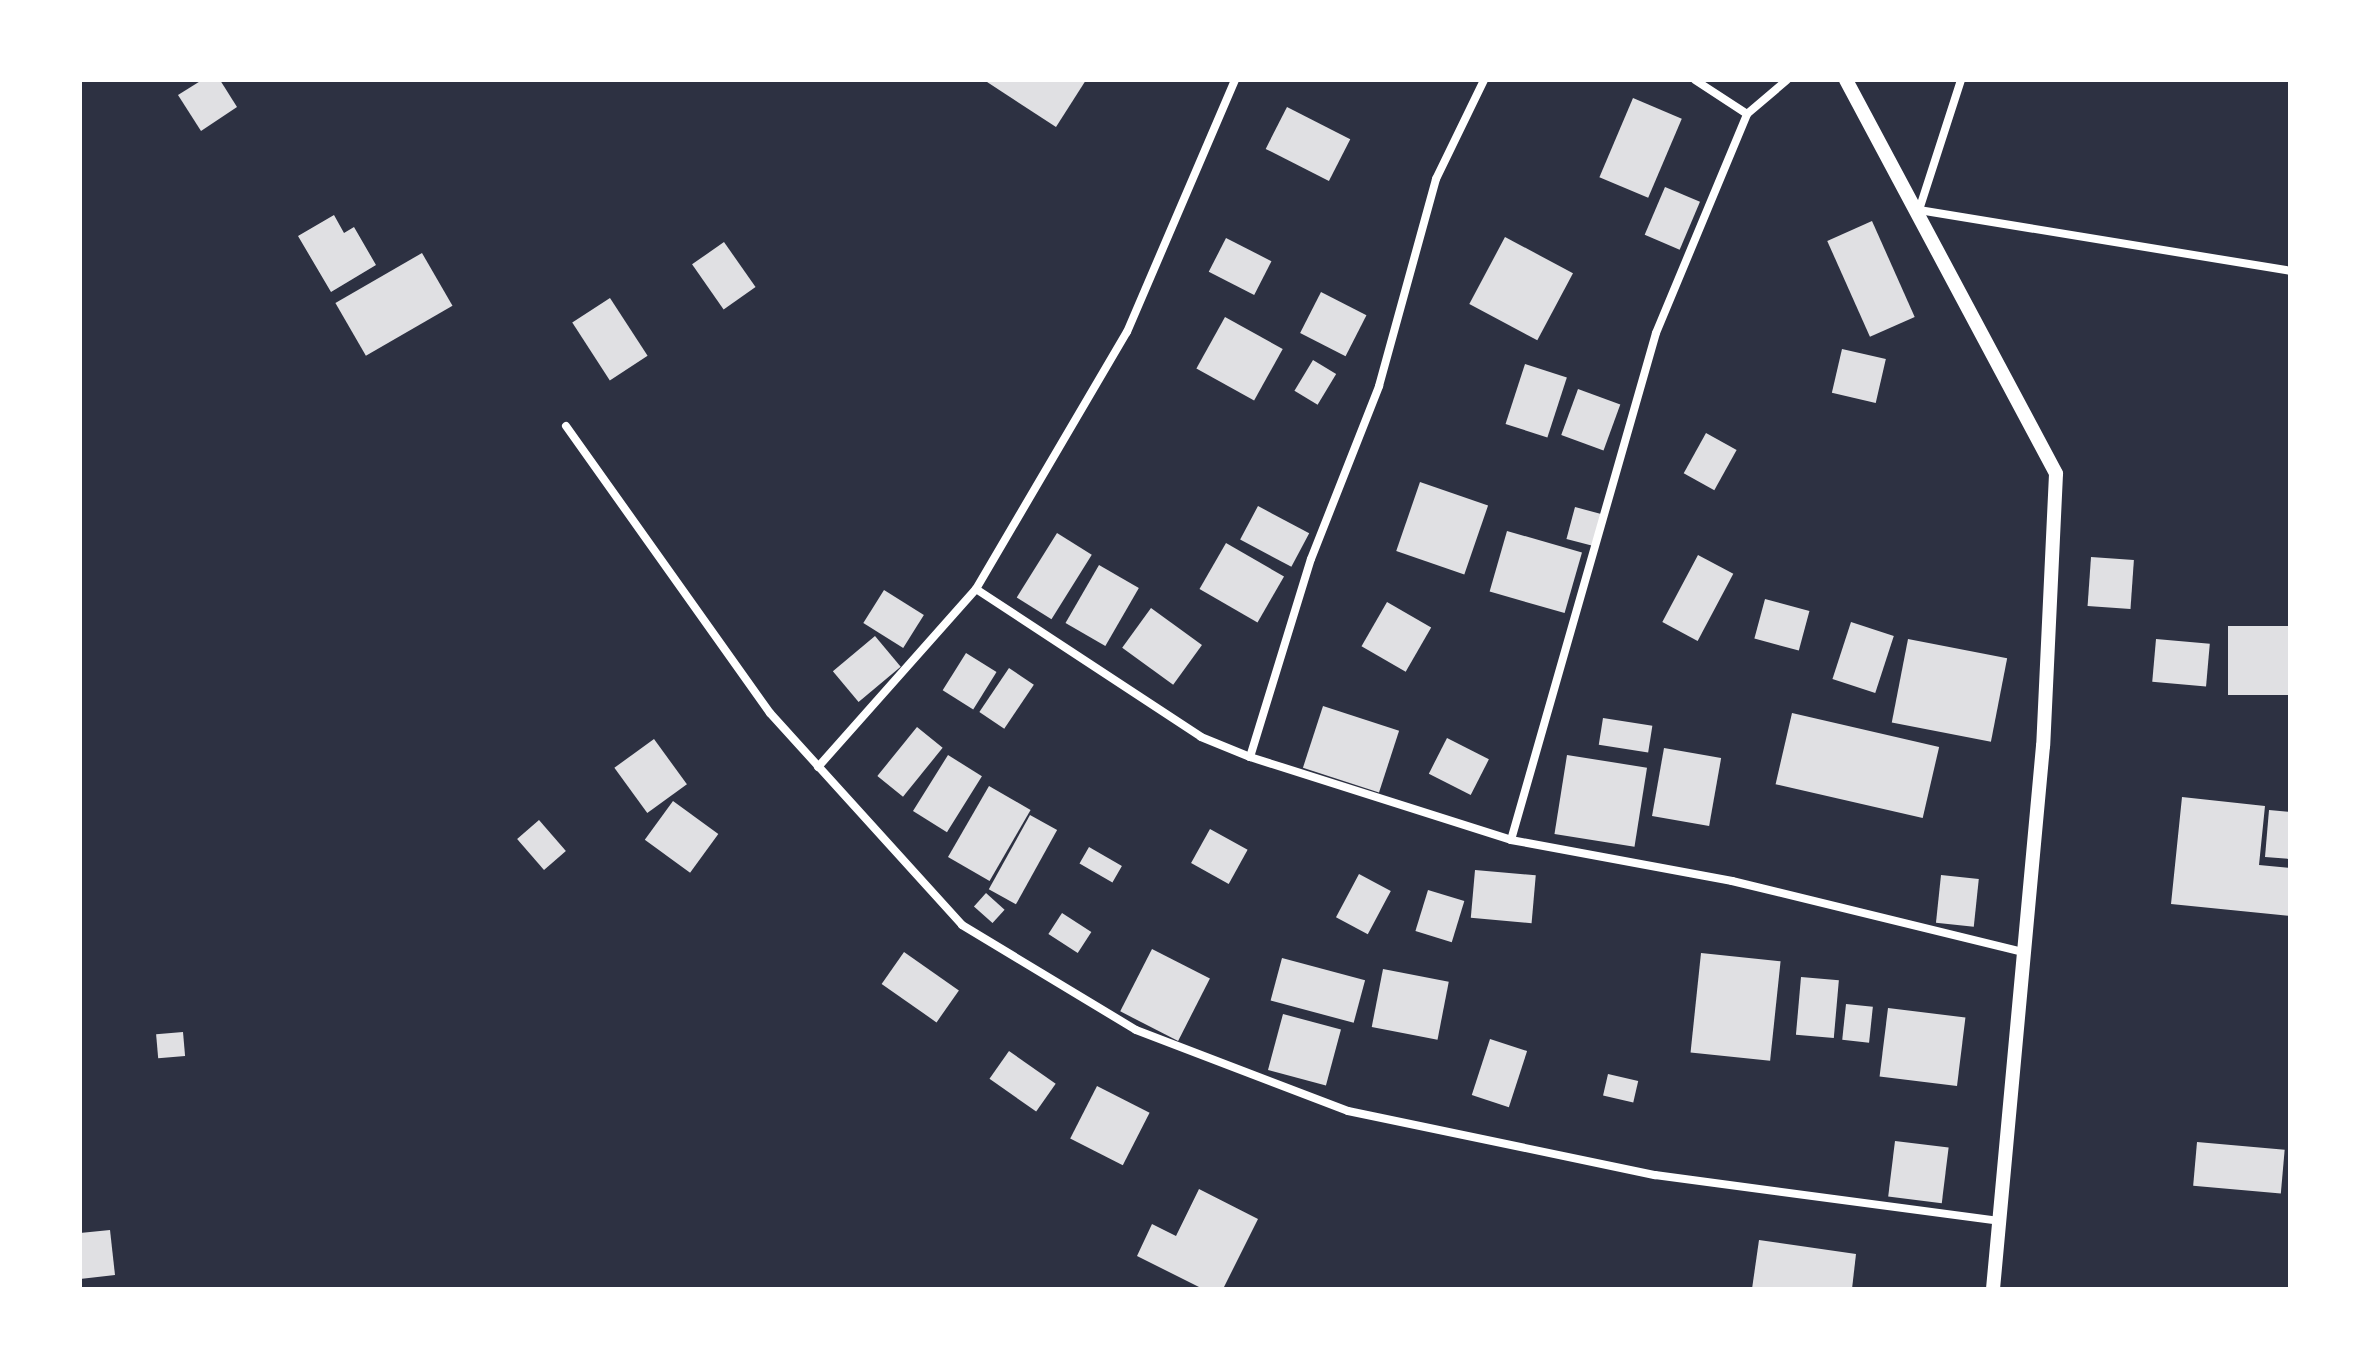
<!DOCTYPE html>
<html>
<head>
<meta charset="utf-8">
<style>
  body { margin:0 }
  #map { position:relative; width:2370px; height:1369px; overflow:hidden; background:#2d3142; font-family:Ubuntu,sans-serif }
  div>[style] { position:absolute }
  .building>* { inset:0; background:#e0e0e3; transform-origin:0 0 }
  .minor>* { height:8px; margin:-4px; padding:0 4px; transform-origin:4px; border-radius:4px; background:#fff }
  .tertiary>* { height:14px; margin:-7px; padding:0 7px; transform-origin:7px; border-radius:7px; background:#fff }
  span { translate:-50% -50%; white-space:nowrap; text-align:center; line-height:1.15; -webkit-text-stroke:6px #fff; paint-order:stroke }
  .frame { position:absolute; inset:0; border:82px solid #fff; pointer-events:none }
</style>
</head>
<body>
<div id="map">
  <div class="building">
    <div style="clip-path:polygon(202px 80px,220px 80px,237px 107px,201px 131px,178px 95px)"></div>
    <div style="clip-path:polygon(984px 80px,1086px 80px,1056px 127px)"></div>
    <div style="left:1633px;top:98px;width:53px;height:86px;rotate:23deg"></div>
    <div style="left:1287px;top:107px;width:71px;height:47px;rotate:27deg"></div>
    <div style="left:1665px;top:187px;width:38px;height:52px;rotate:23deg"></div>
    <div style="clip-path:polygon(334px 215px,344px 233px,354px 227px,376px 265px,331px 292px,298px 236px)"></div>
    <div style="left:1872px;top:221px;width:105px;height:49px;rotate:66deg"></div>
    <div style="left:1505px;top:237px;width:77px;height:76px;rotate:28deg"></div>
    <div style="left:1226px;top:238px;width:51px;height:38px;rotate:27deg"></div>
    <div style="left:724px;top:242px;width:55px;height:39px;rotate:55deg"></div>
    <div style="left:422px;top:253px;width:61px;height:100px;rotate:60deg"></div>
    <div style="left:1321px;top:292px;width:51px;height:46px;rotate:27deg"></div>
    <div style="left:610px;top:298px;width:69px;height:45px;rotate:57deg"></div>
    <div style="left:1225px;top:317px;width:66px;height:59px;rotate:29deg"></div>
    <div style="left:1842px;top:349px;width:45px;height:45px;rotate:13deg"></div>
    <div style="left:1313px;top:360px;width:27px;height:36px;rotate:31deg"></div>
    <div style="left:1525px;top:364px;width:44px;height:63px;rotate:18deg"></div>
    <div style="left:1578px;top:389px;width:45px;height:49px;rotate:20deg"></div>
    <div style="left:1706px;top:433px;width:35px;height:46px;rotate:29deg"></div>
    <div style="left:1420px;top:482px;width:72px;height:73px;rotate:19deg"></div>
    <div style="left:1258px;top:506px;width:58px;height:38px;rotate:28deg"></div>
    <div style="left:1575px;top:507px;width:27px;height:33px;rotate:15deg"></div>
    <div style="left:1507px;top:531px;width:78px;height:63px;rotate:16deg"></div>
    <div style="left:1057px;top:533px;width:41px;height:76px;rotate:32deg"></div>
    <div style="left:1226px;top:543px;width:67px;height:53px;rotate:30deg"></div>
    <div style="left:1698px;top:555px;width:40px;height:76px;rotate:28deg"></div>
    <div style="left:2091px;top:557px;width:43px;height:49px;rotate:4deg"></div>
    <div style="left:1099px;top:565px;width:46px;height:67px;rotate:30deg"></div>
    <div style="left:884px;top:590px;width:47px;height:39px;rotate:32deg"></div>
    <div style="left:1765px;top:599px;width:46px;height:41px;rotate:15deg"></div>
    <div style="left:1387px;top:602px;width:51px;height:51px;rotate:30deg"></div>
    <div style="left:1151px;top:608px;width:63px;height:49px;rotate:36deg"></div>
    <div style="left:1851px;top:622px;width:45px;height:60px;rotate:18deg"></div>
    <div style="left:2228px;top:626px;width:62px;height:69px"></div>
    <div style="left:875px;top:636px;width:40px;height:55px;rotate:50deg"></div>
    <div style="left:1908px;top:639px;width:101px;height:85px;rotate:11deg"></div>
    <div style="left:2156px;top:639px;width:54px;height:43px;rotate:5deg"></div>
    <div style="left:966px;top:653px;width:36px;height:44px;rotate:32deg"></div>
    <div style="left:1009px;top:668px;width:30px;height:53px;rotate:34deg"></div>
    <div style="left:1323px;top:706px;width:80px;height:65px;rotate:18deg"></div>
    <div style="left:1792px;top:713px;width:151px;height:73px;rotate:13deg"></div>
    <div style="left:1603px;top:718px;width:50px;height:27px;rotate:9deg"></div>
    <div style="left:917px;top:727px;width:33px;height:63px;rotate:39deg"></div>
    <div style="left:1447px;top:738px;width:47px;height:40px;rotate:27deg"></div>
    <div style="left:654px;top:739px;width:56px;height:49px;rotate:54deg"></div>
    <div style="left:1664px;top:748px;width:58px;height:69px;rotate:10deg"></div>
    <div style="left:948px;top:755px;width:40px;height:66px;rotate:32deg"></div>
    <div style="left:1567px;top:755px;width:81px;height:80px;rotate:9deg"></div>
    <div style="left:989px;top:786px;width:48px;height:82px;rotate:30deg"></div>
    <div style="clip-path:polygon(2182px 797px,2265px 806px,2259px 865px,2290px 868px,2290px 916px,2171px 904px)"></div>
    <div style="left:673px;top:801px;width:56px;height:48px;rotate:36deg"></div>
    <div style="clip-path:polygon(2269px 810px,2290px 812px,2290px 859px,2265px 857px)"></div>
    <div style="left:1030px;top:815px;width:31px;height:85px;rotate:29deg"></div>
    <div style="left:539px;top:820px;width:41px;height:29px;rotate:49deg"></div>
    <div style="left:1210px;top:829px;width:43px;height:39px;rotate:29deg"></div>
    <div style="left:1089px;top:847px;width:38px;height:19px;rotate:30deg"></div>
    <div style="left:1475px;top:870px;width:61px;height:48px;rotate:5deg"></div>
    <div style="left:1359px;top:874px;width:36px;height:49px;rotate:28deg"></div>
    <div style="left:1941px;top:875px;width:38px;height:48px;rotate:6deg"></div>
    <div style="left:1428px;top:890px;width:38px;height:43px;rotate:17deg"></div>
    <div style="left:986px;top:893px;width:25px;height:18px;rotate:42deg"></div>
    <div style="left:1062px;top:913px;width:35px;height:25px;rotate:33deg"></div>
    <div style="left:1152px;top:949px;width:65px;height:70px;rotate:27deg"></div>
    <div style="left:904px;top:952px;width:67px;height:39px;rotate:35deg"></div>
    <div style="left:1701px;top:953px;width:80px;height:100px;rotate:6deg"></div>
    <div style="left:1282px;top:958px;width:86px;height:44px;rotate:15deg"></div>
    <div style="left:1383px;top:969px;width:67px;height:59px;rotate:11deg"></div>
    <div style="left:1801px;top:977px;width:38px;height:58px;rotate:5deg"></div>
    <div style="left:1846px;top:1004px;width:27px;height:36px;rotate:6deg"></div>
    <div style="left:1888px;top:1008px;width:78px;height:69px;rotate:7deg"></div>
    <div style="left:1283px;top:1014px;width:60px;height:58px;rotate:15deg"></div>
    <div style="left:183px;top:1032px;width:24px;height:27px;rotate:85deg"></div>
    <div style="left:1490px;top:1039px;width:39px;height:59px;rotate:18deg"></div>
    <div style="left:1009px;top:1051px;width:57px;height:34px;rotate:35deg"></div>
    <div style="left:1608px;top:1074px;width:31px;height:22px;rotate:13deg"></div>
    <div style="left:1097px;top:1086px;width:59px;height:59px;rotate:27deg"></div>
    <div style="left:1895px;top:1141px;width:54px;height:56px;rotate:7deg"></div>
    <div style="left:2197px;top:1142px;width:88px;height:44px;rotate:5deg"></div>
    <div style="clip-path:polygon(1199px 1189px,1258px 1219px,1223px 1289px,1203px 1289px,1137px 1256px,1152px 1224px,1176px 1236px)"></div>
    <div style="clip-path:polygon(110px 1230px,115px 1275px,80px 1279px,80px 1233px)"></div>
    <div style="clip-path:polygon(1759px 1240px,1856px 1254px,1852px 1289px,1752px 1289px)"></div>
  </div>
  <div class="minor">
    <div style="left:1695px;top:80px;width:62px;rotate:33.2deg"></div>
    <div style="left:1747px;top:114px;width:52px;rotate:-40.4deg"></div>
    <div style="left:1961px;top:80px;width:137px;rotate:107.9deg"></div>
    <div style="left:1919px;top:210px;width:376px;rotate:9.3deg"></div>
    <div style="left:566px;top:426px;width:352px;rotate:54.6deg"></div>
    <div style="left:770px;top:713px;width:286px;rotate:47.8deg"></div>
    <div style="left:962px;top:925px;width:203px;rotate:31.1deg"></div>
    <div style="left:1136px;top:1030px;width:227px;rotate:20.9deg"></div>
    <div style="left:1348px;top:1111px;width:314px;rotate:11.8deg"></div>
    <div style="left:1655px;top:1175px;width:347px;rotate:7.6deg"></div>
    <div style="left:976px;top:589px;width:269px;rotate:33.3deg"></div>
    <div style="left:1201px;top:737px;width:53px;rotate:22.2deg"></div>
    <div style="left:1250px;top:757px;width:274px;rotate:17.6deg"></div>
    <div style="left:1511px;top:840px;width:225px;rotate:10.5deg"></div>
    <div style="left:1732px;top:881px;width:301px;rotate:13.7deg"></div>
    <div style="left:1250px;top:757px;width:207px;rotate:-72.9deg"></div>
    <div style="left:1311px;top:559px;width:186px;rotate:-68.5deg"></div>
    <div style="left:1379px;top:386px;width:215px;rotate:-74.6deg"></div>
    <div style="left:1436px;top:179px;width:110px;rotate:-64.1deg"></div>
    <div style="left:818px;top:767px;width:238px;rotate:-48.4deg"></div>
    <div style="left:976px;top:589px;width:298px;rotate:-59.6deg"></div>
    <div style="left:1127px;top:332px;width:274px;rotate:-66.8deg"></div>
    <div style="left:1511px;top:840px;width:527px;rotate:-74.04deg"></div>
    <div style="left:1656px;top:333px;width:237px;rotate:-67.4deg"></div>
  </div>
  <div class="tertiary">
    <div style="left:1846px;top:80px;width:446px;rotate:61.9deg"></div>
    <div style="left:2056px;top:474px;width:272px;rotate:92.7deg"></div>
    <div style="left:2043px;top:746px;width:545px;rotate:95.26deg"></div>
  </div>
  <div class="frame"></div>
</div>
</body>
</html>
